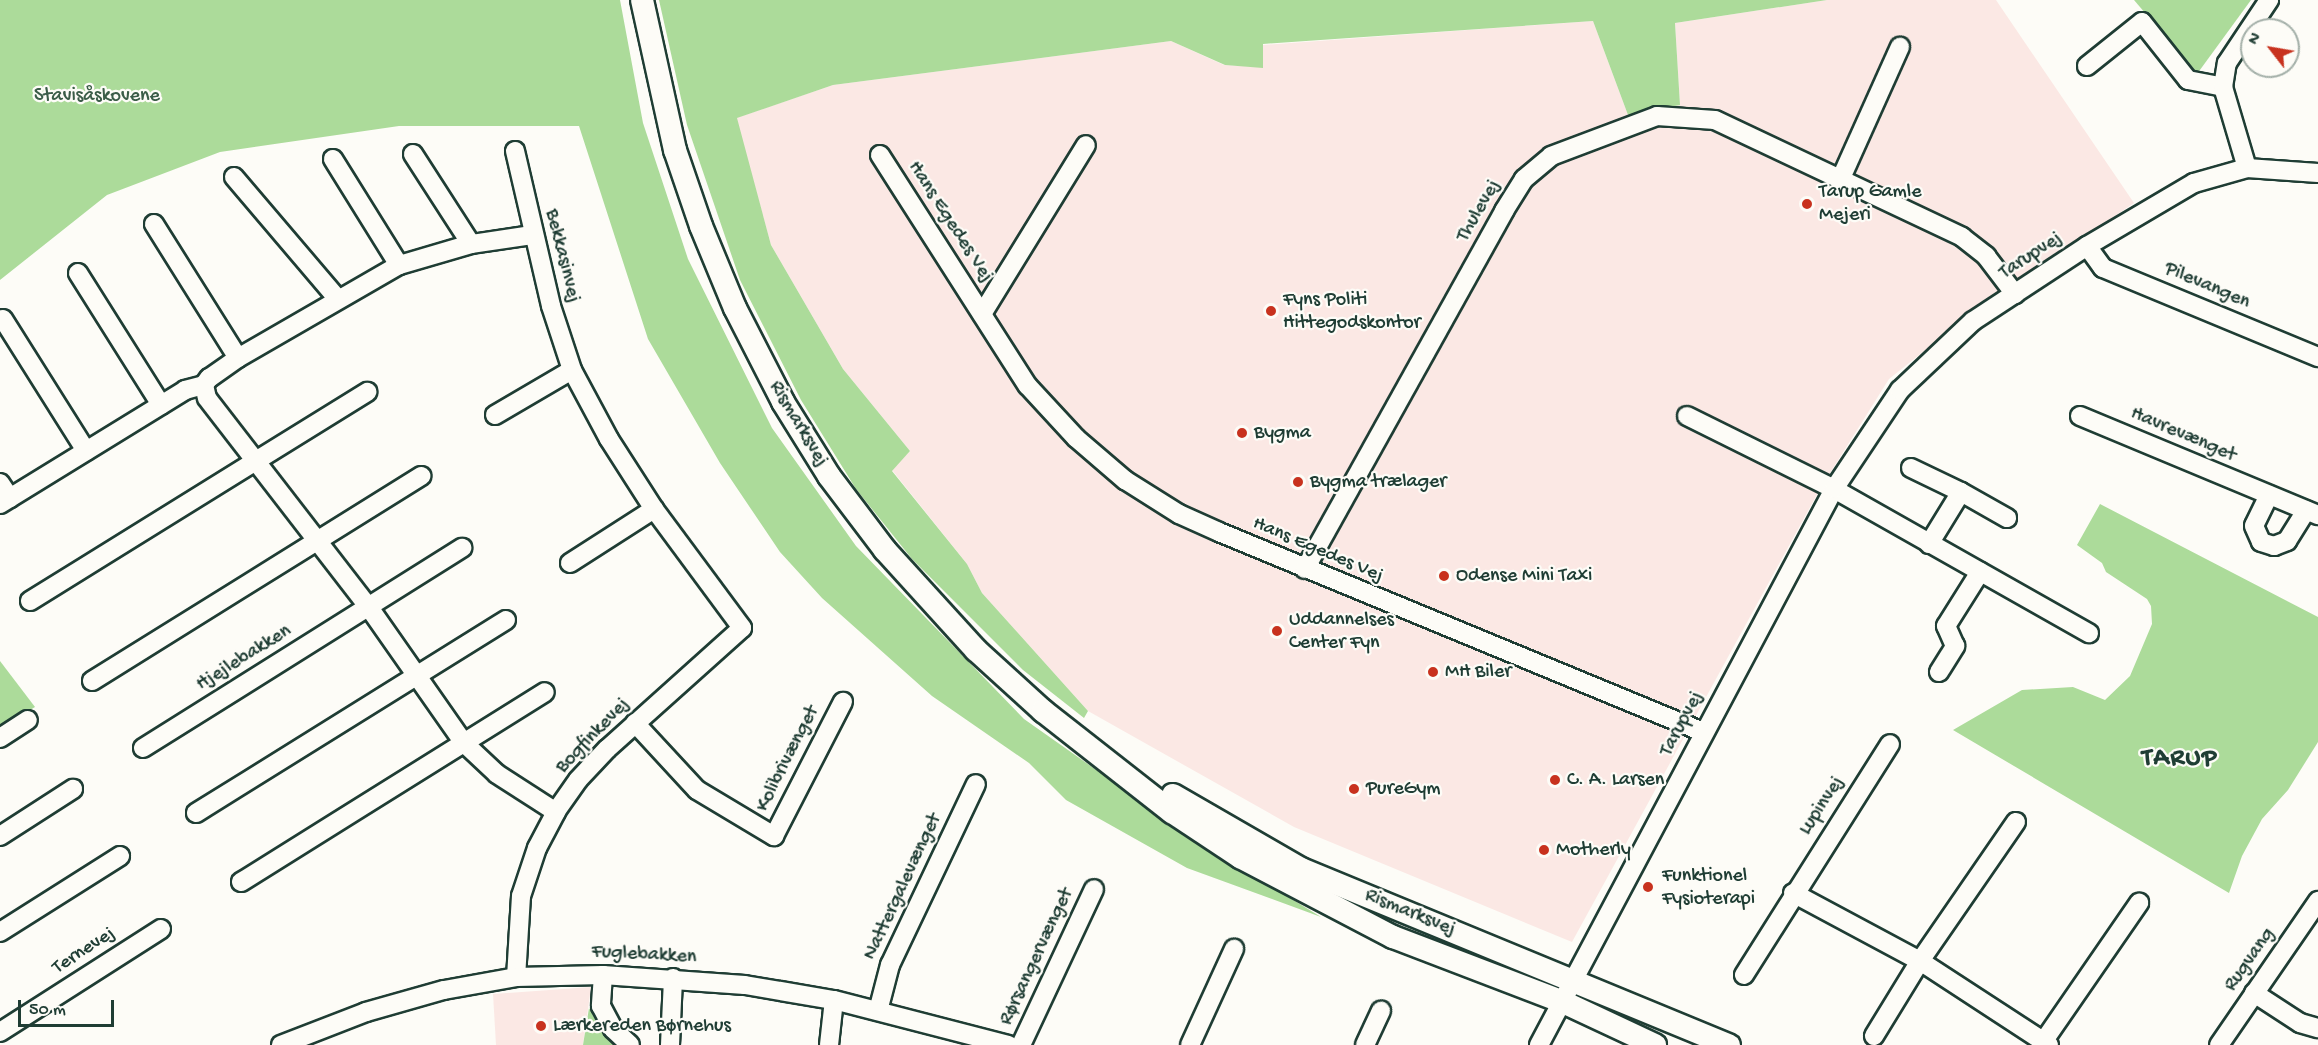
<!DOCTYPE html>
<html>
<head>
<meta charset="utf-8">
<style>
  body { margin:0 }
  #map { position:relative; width:2318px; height:1045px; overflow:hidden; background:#fdfcf7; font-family:"Gochi Hand",sans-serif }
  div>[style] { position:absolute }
  .built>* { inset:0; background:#fbe8e4 }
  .green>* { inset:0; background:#acdb9a }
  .roads { filter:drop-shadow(2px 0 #1f3d34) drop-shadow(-2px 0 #1f3d34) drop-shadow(0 2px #1f3d34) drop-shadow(0 -2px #1f3d34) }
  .minor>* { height:18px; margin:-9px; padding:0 9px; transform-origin:9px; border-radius:9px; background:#fdfcf7 }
  .major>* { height:22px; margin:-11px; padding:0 11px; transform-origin:11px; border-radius:11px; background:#fdfcf7 }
  .dots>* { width:16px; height:16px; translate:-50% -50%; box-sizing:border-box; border:3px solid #fdfcf7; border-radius:50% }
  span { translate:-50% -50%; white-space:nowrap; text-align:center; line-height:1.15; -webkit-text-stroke:4.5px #fdfcf7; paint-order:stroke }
  .park-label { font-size:20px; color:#3b5d48 }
  .poi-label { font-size:20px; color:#1f3d34 }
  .left { translate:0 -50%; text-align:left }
  .street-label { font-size:20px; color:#1f3d34 }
  .district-label { font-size:26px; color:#1f3d34; font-weight:700; letter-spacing:1.5px }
  .north { position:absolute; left:2240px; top:18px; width:60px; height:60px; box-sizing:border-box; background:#fdfcf7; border:2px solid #a4b0a9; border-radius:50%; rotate:301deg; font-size:16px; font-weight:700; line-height:24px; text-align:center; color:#1f3d34 }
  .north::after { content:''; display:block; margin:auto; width:21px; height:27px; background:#c8321e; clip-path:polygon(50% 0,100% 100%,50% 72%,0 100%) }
  .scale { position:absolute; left:18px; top:1000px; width:96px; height:27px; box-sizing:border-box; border:3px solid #1f3d34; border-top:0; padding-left:8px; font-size:18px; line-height:21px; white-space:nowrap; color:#1f3d34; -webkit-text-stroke:4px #fdfcf7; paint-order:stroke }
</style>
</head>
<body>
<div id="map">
  <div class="built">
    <div style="clip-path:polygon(1827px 0,1996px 0,2134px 203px,1968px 316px,1889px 379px,1820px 489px,1572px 942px,1294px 827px,1088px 711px,982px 593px,967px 564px,892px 470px,910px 451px,843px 369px,771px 245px,736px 118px,833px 85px,1171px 41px,1224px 65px,1263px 67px,1262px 45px,1593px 21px,1628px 115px,1680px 105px,1675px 23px)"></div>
    <div style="clip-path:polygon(591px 987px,583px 1045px,496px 1045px,493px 994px)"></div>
  </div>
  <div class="green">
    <div style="clip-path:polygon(0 0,620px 0,643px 123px,688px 259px,772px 428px,856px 546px,1024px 719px,1200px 843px,1321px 917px,1187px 868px,1066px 800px,1029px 763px,932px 696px,822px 598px,780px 552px,720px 463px,648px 339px,579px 126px,399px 126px,220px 152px,107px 195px,0 280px)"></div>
    <div style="clip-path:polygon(659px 0,1827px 0,1675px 23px,1680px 105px,1628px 115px,1593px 21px,1263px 44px,1263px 68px,1225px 65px,1171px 41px,833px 85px,737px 118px,771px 245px,843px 369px,910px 451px,892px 471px,967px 564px,982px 593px,1088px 711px,1084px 718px,1023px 670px,912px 559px,856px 489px,801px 400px,740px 280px,687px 125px)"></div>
    <div style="clip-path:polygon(2134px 0,2251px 0,2197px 74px)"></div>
    <div style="clip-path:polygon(2100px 504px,2318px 617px,2318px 742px,2288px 790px,2262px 819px,2242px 856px,2229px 893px,1953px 730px,2022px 690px,2073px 687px,2105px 700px,2130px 676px,2152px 624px,2151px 606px,2147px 599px,2106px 572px,2102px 563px,2077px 545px)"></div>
    <div style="clip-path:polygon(0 661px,35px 707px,0 728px)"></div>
    <div style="clip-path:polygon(589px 1008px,603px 1033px,615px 1045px,583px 1045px)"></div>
  </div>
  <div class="roads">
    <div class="minor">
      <div style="left:2087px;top:66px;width:70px;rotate:-38.7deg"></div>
      <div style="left:2142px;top:22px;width:74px;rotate:51.6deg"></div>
      <div style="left:2188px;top:80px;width:36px;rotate:11deg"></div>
      <div style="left:515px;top:151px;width:159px;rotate:76.9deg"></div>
      <div style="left:551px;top:306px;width:67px;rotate:71.8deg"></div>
      <div style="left:572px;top:370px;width:78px;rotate:61.8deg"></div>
      <div style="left:609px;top:439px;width:83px;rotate:57.3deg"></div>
      <div style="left:654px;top:509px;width:148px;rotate:53.5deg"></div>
      <div style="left:742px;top:628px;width:181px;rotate:138.1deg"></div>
      <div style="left:607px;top:749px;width:42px;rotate:133.1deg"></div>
      <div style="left:578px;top:780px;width:39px;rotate:125deg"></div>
      <div style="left:556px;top:812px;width:41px;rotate:117.8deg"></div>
      <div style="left:537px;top:848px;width:51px;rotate:108.4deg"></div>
      <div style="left:521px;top:896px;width:81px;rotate:93.5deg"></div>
      <div style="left:413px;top:154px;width:107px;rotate:57.2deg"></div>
      <div style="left:880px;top:155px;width:274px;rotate:57.4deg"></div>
      <div style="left:1028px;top:386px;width:71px;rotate:47.3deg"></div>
      <div style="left:1076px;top:438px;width:65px;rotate:40.6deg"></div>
      <div style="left:1125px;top:480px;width:64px;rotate:32.2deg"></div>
      <div style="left:1179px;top:514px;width:44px;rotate:24.2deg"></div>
      <div style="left:1219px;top:532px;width:524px;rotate:22.45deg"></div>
      <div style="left:333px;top:159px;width:125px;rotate:58.1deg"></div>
      <div style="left:2247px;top:168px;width:84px;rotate:-106.5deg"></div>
      <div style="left:2223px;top:87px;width:24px;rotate:-81deg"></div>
      <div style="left:2227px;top:63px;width:76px;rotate:-56.3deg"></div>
      <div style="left:234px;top:177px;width:159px;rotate:49.6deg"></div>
      <div style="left:1841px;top:178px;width:144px;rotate:-65.8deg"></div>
      <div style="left:154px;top:224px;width:158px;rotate:57.9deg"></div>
      <div style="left:532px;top:235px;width:62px;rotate:171.6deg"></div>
      <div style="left:471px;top:244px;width:75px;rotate:163.7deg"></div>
      <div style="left:399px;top:265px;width:186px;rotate:150deg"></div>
      <div style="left:238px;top:358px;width:35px;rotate:145deg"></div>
      <div style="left:209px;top:378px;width:9px;rotate:126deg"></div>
      <div style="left:204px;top:385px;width:13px;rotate:77deg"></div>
      <div style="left:207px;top:398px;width:263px;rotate:52.3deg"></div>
      <div style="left:368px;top:606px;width:167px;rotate:55deg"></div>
      <div style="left:464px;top:743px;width:45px;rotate:43.2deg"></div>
      <div style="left:497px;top:774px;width:70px;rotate:32.8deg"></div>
      <div style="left:2087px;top:246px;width:27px;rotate:54deg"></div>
      <div style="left:2103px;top:268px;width:233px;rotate:22.5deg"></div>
      <div style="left:78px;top:273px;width:156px;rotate:57.8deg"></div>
      <div style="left:982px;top:314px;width:198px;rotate:-58.4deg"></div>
      <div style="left:3px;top:319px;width:156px;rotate:57.8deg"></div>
      <div style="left:495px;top:415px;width:89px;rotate:-30.3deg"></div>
      <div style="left:1687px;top:416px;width:164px;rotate:26.4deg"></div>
      <div style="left:1834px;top:489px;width:293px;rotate:29.5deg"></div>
      <div style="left:2080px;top:416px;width:258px;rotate:22.6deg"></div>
      <div style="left:1911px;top:468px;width:55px;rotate:25.6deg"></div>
      <div style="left:0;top:483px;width:18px;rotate:56deg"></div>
      <div style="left:2269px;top:495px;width:34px;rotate:116deg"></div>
      <div style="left:2254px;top:526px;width:17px;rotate:66deg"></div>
      <div style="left:2261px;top:542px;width:14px;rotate:17deg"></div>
      <div style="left:2274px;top:546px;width:14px;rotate:-21deg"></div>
      <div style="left:2287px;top:541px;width:36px;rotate:-58deg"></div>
      <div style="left:0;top:504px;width:217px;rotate:-31.6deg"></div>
      <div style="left:185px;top:390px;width:20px;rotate:-15deg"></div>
      <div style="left:1929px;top:544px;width:61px;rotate:-58.4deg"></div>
      <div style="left:1961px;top:492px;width:53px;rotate:29.5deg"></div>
      <div style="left:570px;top:563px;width:100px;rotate:-32.7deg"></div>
      <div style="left:1305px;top:569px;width:410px;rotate:-60.9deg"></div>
      <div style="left:1504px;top:211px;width:38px;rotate:-58deg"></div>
      <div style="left:1524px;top:179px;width:35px;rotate:-40deg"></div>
      <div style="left:1551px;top:156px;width:113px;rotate:-20.7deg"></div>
      <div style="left:1657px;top:116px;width:58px;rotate:3.9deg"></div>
      <div style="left:1715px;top:120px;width:273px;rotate:25.3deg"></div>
      <div style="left:1962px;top:237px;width:31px;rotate:38deg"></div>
      <div style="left:1986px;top:256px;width:48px;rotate:52.7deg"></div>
      <div style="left:30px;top:601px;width:397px;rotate:-31.8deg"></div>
      <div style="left:1939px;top:672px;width:31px;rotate:-58deg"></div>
      <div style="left:1955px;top:646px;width:22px;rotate:-114deg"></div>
      <div style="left:1946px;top:626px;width:64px;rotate:-57.8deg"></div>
      <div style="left:92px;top:681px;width:388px;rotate:-31.9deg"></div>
      <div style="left:635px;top:723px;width:91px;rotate:47.2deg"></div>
      <div style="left:697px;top:790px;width:90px;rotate:30.9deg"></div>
      <div style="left:774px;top:836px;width:151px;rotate:-62.8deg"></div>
      <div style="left:0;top:738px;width:33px;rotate:-33deg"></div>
      <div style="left:143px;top:748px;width:377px;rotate:-32.1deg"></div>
      <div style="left:196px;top:813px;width:365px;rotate:-31.9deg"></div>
      <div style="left:0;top:836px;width:87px;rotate:-32.8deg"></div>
      <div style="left:241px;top:882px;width:358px;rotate:-32deg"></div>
      <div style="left:1793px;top:893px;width:144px;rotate:28.2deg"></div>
      <div style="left:1920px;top:961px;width:154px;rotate:33.1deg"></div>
      <div style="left:0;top:932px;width:142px;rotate:-32.3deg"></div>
      <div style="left:603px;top:975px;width:31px;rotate:94deg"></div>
      <div style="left:601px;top:1006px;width:26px;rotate:62deg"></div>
      <div style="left:613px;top:1029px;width:23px;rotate:43deg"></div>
      <div style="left:1744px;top:975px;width:273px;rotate:-57.7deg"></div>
      <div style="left:2254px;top:993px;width:55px;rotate:33.1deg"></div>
      <div style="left:2300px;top:1023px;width:19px;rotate:16deg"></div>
      <div style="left:878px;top:1011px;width:48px;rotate:-75.4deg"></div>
      <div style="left:890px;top:965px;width:200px;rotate:-64.6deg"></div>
      <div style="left:0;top:1032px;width:191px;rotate:-32.6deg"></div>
      <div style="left:1874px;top:1036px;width:88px;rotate:-58.5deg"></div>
      <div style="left:1920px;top:961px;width:169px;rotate:-55.4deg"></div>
      <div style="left:281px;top:1045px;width:91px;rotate:-21.2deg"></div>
      <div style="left:366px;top:1012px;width:81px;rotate:-15.8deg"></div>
      <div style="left:444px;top:990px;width:73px;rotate:-10.2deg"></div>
      <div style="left:516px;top:977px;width:87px;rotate:-1.3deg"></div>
      <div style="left:603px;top:975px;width:142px;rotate:4deg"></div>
      <div style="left:745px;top:985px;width:90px;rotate:9.6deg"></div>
      <div style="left:834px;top:1000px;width:180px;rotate:14.5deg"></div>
      <div style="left:670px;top:1045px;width:67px;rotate:-87.4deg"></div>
      <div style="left:829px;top:1045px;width:45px;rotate:-83.7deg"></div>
      <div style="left:1021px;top:1045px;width:172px;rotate:-64.9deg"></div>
      <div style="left:1190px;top:1045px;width:106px;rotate:-65.4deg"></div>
      <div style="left:1365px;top:1045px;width:38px;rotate:-65deg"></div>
      <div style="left:1539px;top:1045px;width:629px;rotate:-62.05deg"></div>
      <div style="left:1834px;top:489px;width:119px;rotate:-56.3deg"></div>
      <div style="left:1900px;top:390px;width:100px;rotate:-43.4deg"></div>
      <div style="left:1973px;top:321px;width:136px;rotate:-33.3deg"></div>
      <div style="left:2087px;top:246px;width:124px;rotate:-30.5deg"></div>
      <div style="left:2194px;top:183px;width:55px;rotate:-15.8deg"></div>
      <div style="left:2247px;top:168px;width:71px;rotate:4deg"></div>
      <div style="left:2041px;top:1045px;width:173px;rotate:-55.4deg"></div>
      <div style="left:2219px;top:1045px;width:175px;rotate:-55.5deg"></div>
    </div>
    <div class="major">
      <div style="left:642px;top:0;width:154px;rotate:77.6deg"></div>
      <div style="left:675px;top:150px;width:80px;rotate:71.1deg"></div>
      <div style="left:701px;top:226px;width:89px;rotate:67.5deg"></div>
      <div style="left:735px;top:308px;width:106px;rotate:62.9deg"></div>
      <div style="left:783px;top:402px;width:87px;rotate:58.1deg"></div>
      <div style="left:829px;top:476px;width:93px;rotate:52.9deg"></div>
      <div style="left:885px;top:550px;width:135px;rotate:47.7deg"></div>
      <div style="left:976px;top:650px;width:91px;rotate:42.3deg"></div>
      <div style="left:1043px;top:711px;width:164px;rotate:38.1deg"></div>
      <div style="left:1172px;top:812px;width:82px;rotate:33.5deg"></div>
      <div style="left:1240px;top:857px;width:173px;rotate:27.6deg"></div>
      <div style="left:1393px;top:937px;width:180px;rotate:20.9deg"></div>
      <div style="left:1561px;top:1001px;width:104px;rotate:25.1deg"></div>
      <div style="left:1173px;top:795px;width:148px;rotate:30deg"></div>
      <div style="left:1301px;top:869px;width:463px;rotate:22.4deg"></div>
    </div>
  </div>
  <div class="dots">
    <div style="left:1807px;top:204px;background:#c8321e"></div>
    <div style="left:1271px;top:311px;background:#c8321e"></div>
    <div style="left:1242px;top:433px;background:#c8321e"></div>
    <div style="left:1298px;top:482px;background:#c8321e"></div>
    <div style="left:1444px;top:576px;background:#c8321e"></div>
    <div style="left:1277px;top:631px;background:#c8321e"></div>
    <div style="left:1433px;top:672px;background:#c8321e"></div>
    <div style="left:1555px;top:780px;background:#c8321e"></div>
    <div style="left:1354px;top:789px;background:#c8321e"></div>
    <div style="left:1544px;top:850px;background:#c8321e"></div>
    <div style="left:1648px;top:887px;background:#c8321e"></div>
    <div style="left:541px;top:1026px;background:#c8321e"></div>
  </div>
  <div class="park-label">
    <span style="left:97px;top:96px">Stavisåskovene</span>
  </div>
  <div class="poi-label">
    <span class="left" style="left:1819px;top:204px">Tarup Gamle<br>Mejeri</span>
    <span class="left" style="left:1283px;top:312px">Fyns Politi<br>Hittegodskontor</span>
    <span class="left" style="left:1254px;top:433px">Bygma</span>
    <span class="left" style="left:1310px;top:482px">Bygma trælager</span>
    <span class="left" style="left:1456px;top:576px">Odense Mini Taxi</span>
    <span class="left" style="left:1289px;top:632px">Uddannelses<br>Center Fyn</span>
    <span class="left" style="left:1445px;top:672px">MH Biler</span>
    <span class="left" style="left:1567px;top:780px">C. A. Larsen</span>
    <span class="left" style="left:1366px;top:789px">PureGym</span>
    <span class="left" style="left:1556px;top:850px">Motherly</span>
    <span class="left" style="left:1662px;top:888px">Funktionel<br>Fysioterapi</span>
    <span class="left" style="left:553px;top:1026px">Lærkereden Børnehus</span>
  </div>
  <div class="street-label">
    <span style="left:1479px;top:211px;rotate:-60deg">Thulevej</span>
    <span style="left:950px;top:222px;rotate:57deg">Hans Egedes Vej</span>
    <span style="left:562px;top:256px;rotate:76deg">Bekkasinvej</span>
    <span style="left:2031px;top:256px;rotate:-33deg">Tarupvej</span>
    <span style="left:2207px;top:286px;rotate:23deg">Pilevangen</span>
    <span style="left:798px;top:424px;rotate:59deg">Rismarksvej</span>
    <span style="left:2183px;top:435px;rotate:23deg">Havrevænget</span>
    <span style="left:1318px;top:550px;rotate:23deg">Hans Egedes Vej</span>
    <span style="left:244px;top:658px;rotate:-32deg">Hjejlebakken</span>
    <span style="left:1682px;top:724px;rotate:-62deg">Tarupvej</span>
    <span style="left:593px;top:736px;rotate:-46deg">Bogfinkevej</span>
    <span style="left:788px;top:759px;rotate:-63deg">Kolibrivænget</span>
    <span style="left:1822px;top:806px;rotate:-57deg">Lupinvej</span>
    <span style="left:903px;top:887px;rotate:-65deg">Nattergalevænget</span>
    <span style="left:1410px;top:913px;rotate:22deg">Rismarksvej</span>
    <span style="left:84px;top:951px;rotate:-33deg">Ternevej</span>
    <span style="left:644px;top:955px;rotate:3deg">Fuglebakken</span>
    <span style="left:1037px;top:957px;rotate:-65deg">Rørsangervænget</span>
    <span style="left:2250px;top:960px;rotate:-55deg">Rugvang</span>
  </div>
  <div class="district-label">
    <span style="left:2180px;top:760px">TARUP</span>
  </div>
  <div class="north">N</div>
  <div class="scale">50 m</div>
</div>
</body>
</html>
